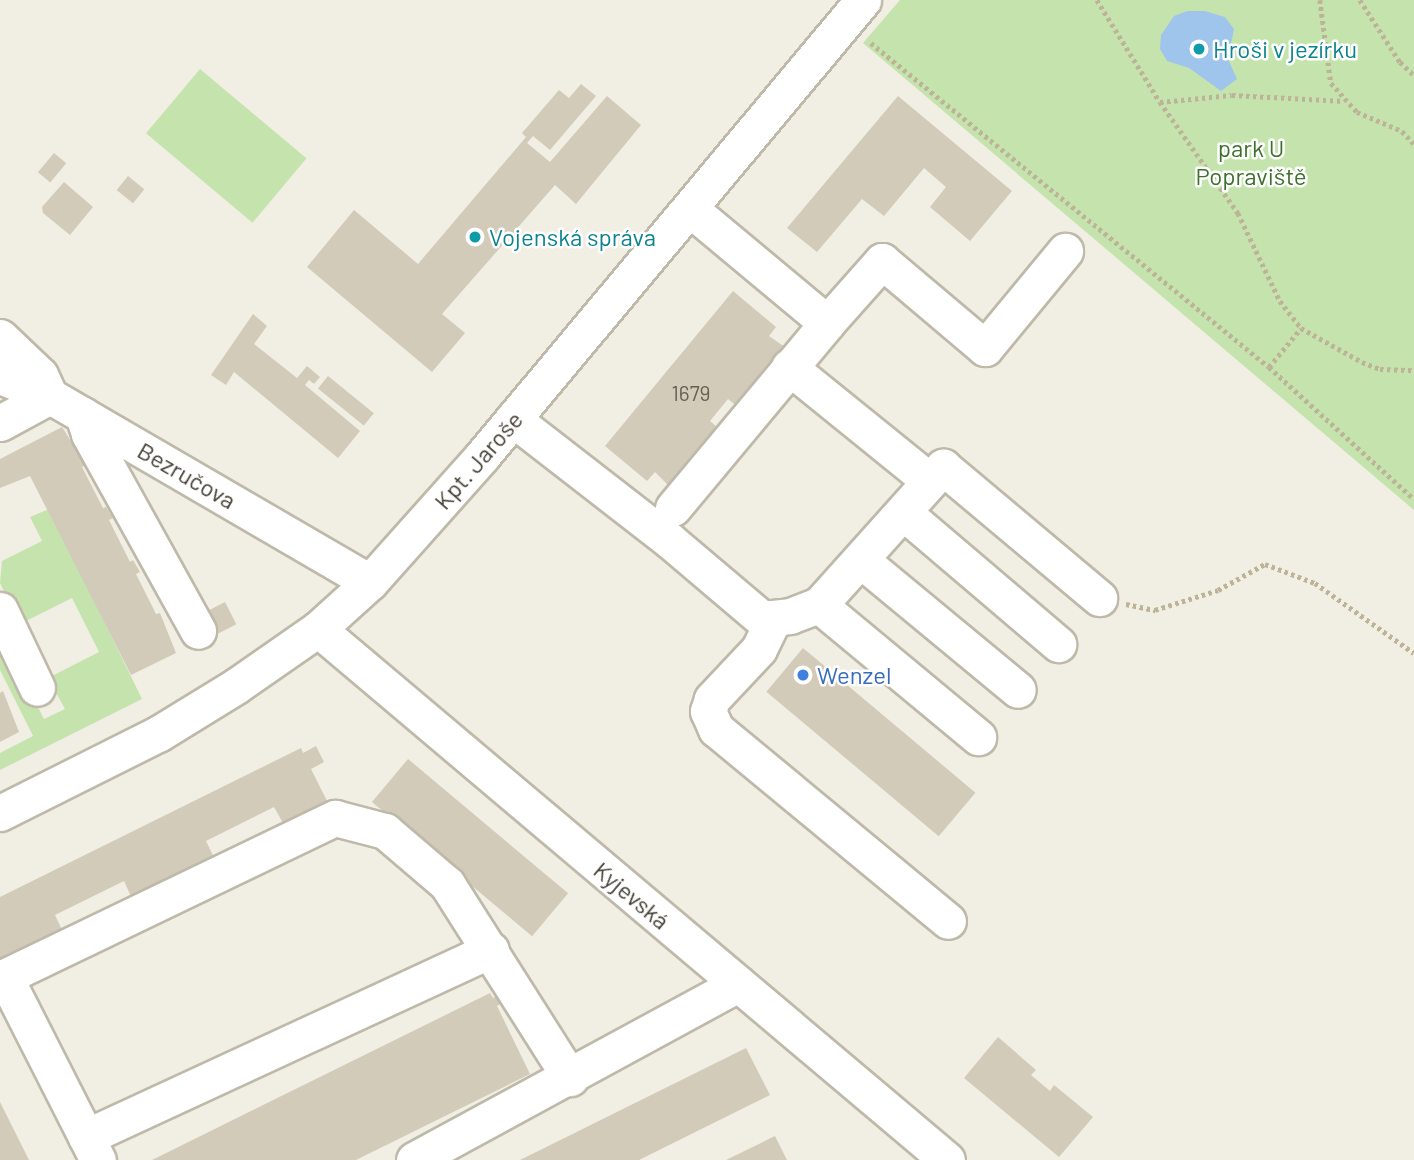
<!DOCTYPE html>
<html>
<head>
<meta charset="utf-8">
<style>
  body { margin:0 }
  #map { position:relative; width:1414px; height:1160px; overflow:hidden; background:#f1eee3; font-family:Barlow,sans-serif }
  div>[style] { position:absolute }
  .green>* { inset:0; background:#c5e4ad; transform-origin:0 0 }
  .water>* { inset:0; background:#a0c5ec }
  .building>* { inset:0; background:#d2cbb9; transform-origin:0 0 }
  .path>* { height:4.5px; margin-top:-2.25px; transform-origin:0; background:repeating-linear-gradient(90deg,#bdb498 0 3.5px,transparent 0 7px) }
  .roads { filter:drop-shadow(2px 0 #beb9a9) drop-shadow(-2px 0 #beb9a9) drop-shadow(0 2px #beb9a9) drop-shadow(0 -2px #beb9a9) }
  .minor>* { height:35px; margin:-17.5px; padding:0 17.5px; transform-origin:17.5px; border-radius:17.5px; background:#fff }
  .dots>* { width:19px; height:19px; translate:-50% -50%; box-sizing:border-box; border:4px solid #fff; border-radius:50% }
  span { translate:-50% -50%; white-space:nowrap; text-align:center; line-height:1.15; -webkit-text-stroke:5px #fff; paint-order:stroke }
  .number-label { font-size:21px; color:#666154 }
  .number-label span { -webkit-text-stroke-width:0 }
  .culture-label { font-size:24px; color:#0d838f }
  .left { translate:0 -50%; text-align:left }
  .park-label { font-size:24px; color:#3d702a }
  .street-label { font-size:24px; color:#423e33 }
  .shop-label { font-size:24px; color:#366cbe }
</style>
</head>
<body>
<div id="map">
  <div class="green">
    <div style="clip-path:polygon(900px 0,1414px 0,1414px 510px,863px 43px)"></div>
    <div style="left:200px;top:69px;width:139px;height:84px;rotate:40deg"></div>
    <div style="clip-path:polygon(49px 509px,142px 699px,0 770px,0 753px,33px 736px,0 670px,0 633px,44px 719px,65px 709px,48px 678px,99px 652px,72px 598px,20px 624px,0 583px,2px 561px,42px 541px,30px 517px)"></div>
  </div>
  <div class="water">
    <div style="clip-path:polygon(1205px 11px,1225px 17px,1234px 29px,1228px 59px,1237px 79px,1221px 91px,1189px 68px,1167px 61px,1160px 49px,1161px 35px,1174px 16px,1187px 11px)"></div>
  </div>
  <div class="building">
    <div style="clip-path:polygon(581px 84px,596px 96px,550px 150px,533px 136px,527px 143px,550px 162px,607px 96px,641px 125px,576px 204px,555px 185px,442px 314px,465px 333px,432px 372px,307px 267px,354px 210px,418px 264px,526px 137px,522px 133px,559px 90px,569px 98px)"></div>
    <div style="clip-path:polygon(898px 96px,1012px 191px,970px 241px,930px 207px,946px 187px,924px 168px,884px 216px,862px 199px,817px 252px,787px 228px)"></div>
    <div style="left:54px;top:153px;width:16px;height:25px;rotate:40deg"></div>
    <div style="left:128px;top:176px;width:21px;height:18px;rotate:39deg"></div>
    <div style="clip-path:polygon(64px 182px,93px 207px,70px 235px,43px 213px,42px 207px)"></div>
    <div style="clip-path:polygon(733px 291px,776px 327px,769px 336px,792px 352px,743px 411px,728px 399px,710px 421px,724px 433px,675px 492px,655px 472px,647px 481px,605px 446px)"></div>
    <div style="clip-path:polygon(253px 314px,267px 326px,254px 344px,297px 378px,307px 366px,320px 377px,314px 384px,309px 380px,305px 385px,360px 431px,338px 458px,234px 372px,226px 385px,211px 375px)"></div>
    <div style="left:328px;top:376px;width:59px;height:16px;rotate:39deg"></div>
    <div style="clip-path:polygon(62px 427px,86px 465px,82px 467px,103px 508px,106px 507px,113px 518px,109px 520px,130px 562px,133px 560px,140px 572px,136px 574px,156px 614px,160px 613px,176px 653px,131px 675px,30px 476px,0 488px,0 459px)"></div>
    <div style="left:225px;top:602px;width:25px;height:29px;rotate:63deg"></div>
    <div style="left:803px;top:648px;width:225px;height:57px;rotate:40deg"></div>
    <div style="clip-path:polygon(3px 691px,19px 732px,0 742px,0 693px)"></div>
    <div style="clip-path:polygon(316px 746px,324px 762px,311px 769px,327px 801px,283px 823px,274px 807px,206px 841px,216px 862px,134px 903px,124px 881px,55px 915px,63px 932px,0 961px,0 897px,301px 748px,303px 753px)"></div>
    <div style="left:408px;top:759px;width:209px;height:56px;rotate:40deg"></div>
    <div style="clip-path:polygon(490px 993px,493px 998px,499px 995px,503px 1002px,497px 1006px,530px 1074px,356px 1160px,152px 1160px)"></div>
    <div style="clip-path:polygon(998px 1037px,1036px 1070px,1031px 1075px,1050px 1091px,1054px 1085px,1093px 1117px,1059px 1157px,964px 1078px)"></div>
    <div style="clip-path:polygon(746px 1048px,770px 1095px,639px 1160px,520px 1160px)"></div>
    <div style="clip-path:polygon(0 1102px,29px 1160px,0 1160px)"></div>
    <div style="clip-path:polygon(775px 1136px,787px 1160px,726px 1160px)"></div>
  </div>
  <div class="path">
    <div style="left:1097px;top:0;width:120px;rotate:58.3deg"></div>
    <div style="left:1160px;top:102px;width:136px;rotate:54.9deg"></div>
    <div style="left:1238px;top:213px;width:98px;rotate:64.5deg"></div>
    <div style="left:1280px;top:301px;width:34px;rotate:52deg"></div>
    <div style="left:1301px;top:328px;width:70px;rotate:29.1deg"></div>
    <div style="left:1362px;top:362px;width:19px;rotate:21deg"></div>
    <div style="left:1380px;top:369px;width:34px;rotate:2deg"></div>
    <div style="left:1320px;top:0;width:84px;rotate:82.5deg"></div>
    <div style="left:1331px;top:83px;width:39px;rotate:48deg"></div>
    <div style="left:1357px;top:112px;width:49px;rotate:22.9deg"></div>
    <div style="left:1402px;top:131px;width:18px;rotate:47deg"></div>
    <div style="left:1360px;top:0;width:74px;rotate:57.2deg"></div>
    <div style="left:1400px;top:62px;width:19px;rotate:43deg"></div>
    <div style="left:871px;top:43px;width:513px;rotate:39.15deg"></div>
    <div style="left:1269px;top:367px;width:196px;rotate:42.3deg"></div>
    <div style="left:1160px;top:102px;width:72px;rotate:-5.6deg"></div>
    <div style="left:1232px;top:95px;width:112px;rotate:3.1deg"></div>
    <div style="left:1269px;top:367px;width:50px;rotate:-50.6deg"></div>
    <div style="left:1126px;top:604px;width:30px;rotate:12deg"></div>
    <div style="left:1155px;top:610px;width:66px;rotate:-17.6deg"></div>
    <div style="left:1218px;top:590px;width:54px;rotate:-29deg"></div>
    <div style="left:1265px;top:564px;width:53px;rotate:20.8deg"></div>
    <div style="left:1315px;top:583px;width:121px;rotate:35.3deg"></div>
  </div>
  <div class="roads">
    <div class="minor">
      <div style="left:827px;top:323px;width:83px;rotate:-48.4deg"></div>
      <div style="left:882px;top:261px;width:135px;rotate:40.2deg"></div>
      <div style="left:985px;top:348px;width:126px;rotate:-50.5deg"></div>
      <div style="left:0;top:337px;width:55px;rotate:43.5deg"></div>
      <div style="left:40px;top:375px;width:23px;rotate:65deg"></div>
      <div style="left:789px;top:367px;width:181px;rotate:39deg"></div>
      <div style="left:0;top:376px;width:54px;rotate:21.8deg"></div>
      <div style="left:50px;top:396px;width:370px;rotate:30.2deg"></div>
      <div style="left:83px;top:415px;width:20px;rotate:72deg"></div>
      <div style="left:89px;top:434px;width:225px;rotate:61deg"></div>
      <div style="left:513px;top:419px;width:197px;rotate:37.8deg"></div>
      <div style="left:669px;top:540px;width:122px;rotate:40.3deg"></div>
      <div style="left:762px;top:619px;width:28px;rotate:-6deg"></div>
      <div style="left:790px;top:616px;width:31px;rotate:-21deg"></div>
      <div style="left:819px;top:605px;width:186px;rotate:-48.1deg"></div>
      <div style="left:943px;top:467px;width:204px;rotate:40deg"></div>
      <div style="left:0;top:423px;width:57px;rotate:-28.4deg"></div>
      <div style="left:673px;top:508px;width:241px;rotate:-50.2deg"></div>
      <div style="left:827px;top:323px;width:178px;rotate:-140.2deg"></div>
      <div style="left:903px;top:512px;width:204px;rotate:40.4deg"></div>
      <div style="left:862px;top:561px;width:202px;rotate:39.6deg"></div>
      <div style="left:819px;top:605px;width:207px;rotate:39.7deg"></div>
      <div style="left:0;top:610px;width:86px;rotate:64.6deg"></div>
      <div style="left:774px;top:618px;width:34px;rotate:116deg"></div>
      <div style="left:759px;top:649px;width:69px;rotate:133.2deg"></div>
      <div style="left:712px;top:699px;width:13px;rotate:108deg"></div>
      <div style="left:708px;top:711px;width:20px;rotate:66deg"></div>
      <div style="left:716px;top:729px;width:301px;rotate:39.6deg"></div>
      <div style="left:318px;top:629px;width:823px;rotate:40.17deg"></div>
      <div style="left:0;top:813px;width:177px;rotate:-26.6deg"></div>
      <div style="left:158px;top:734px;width:92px;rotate:-31.6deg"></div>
      <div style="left:236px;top:686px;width:100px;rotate:-34.8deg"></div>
      <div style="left:318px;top:629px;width:70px;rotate:-42.1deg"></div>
      <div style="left:370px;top:582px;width:170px;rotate:-48.3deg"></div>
      <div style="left:483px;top:455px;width:593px;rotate:-50.13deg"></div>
      <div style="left:5px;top:977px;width:205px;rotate:63.1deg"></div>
      <div style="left:0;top:979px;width:372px;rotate:-25.7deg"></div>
      <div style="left:335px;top:818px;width:52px;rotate:14.6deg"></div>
      <div style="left:385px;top:831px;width:82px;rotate:40.5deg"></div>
      <div style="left:447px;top:884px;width:230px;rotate:57.6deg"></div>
      <div style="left:86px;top:1137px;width:446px;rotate:-24.8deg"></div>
      <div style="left:414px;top:1160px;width:369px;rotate:-28.5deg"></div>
    </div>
  </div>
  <div class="dots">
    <div style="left:1199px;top:49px;background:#0f9aa8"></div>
    <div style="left:475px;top:237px;background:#0f9aa8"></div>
    <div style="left:803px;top:675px;background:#3f7fe0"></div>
  </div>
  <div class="number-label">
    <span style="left:691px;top:393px">1679</span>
  </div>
  <div class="culture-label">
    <span class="left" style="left:1213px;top:49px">Hroši v jezírku</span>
    <span class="left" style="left:489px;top:237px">Vojenská správa</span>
  </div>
  <div class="park-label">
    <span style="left:1251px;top:162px">park U<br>Popraviště</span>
  </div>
  <div class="street-label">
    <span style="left:478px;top:460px;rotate:-49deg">Kpt. Jaroše</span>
    <span style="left:187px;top:475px;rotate:30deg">Bezručova</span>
    <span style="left:632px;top:895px;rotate:40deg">Kyjevská</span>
  </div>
  <div class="shop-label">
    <span class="left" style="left:817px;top:675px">Wenzel</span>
  </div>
</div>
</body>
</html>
